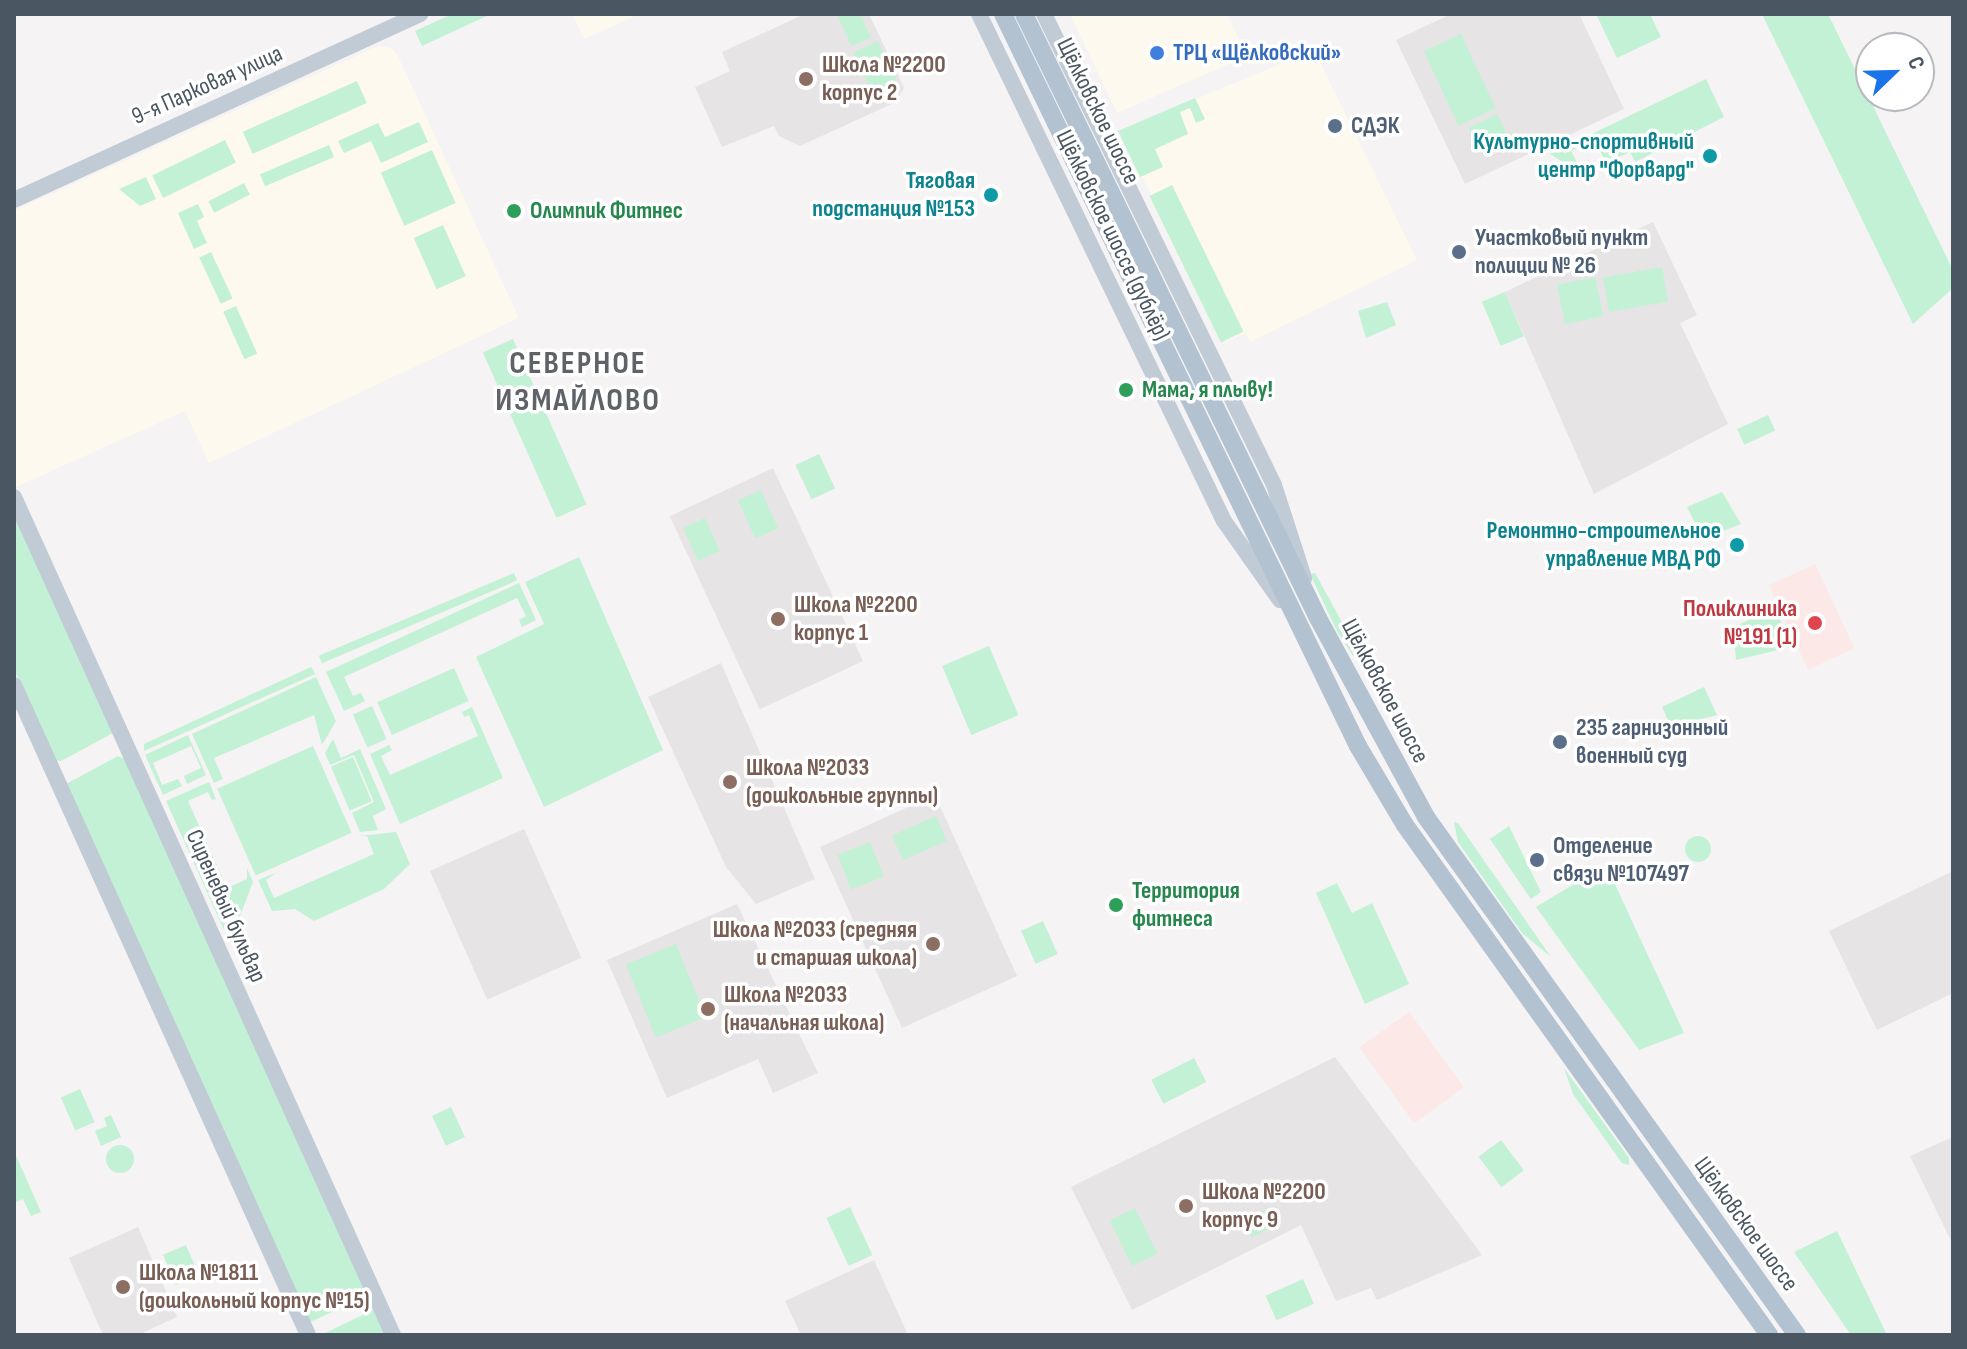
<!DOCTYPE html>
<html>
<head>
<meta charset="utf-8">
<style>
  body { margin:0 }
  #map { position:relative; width:1967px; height:1349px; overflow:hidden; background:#f5f3f3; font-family:"Sofia Sans Condensed",sans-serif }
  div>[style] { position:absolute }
  .commercial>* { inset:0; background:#fdf9ef }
  .education>* { inset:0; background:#e6e4e5; transform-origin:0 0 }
  .medical>* { inset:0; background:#fce8e6; transform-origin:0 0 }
  .green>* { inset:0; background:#c3f1d5; transform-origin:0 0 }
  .round { border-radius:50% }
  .secondary>* { height:16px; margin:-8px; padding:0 8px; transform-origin:8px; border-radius:8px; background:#c1cbd6 }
  .primary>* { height:18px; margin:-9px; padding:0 9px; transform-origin:9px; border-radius:9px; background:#b3c2d1 }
  .dots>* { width:22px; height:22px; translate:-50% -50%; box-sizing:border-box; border:4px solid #fff; border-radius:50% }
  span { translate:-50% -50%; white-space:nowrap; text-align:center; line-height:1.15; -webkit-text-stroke:7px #fff; paint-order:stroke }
  .shop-label { font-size:24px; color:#366cbe; font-weight:700 }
  .left { translate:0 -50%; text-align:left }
  .education-label { font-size:24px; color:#785e54; font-weight:700 }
  .right { translate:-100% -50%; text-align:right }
  .street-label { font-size:24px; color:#4a5661 }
  .service-label { font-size:24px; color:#4e5e75; font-weight:700 }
  .culture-label { font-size:24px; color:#0d838f; font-weight:700 }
  .leisure-label { font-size:24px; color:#27864d; font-weight:700 }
  .health-label { font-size:24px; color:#be3a42; font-weight:700 }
  .district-label { font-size:32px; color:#5f6368; font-weight:700; letter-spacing:2px }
  .frame { position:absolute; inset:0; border:16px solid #4a5661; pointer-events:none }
  .north { position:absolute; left:1855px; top:32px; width:80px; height:80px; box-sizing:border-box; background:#fff; border:2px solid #b7bbc0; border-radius:50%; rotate:67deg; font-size:22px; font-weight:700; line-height:32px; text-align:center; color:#4a5661 }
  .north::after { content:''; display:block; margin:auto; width:28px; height:36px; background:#1a73e8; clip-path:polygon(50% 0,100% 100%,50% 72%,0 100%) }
</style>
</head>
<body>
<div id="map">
  <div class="commercial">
    <div style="clip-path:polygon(572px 14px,640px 14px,584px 39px)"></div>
    <div style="clip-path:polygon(1070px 14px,1227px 14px,1247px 56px,1117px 113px)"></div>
    <div style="clip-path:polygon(378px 46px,392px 48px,398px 56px,519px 318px,209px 463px,185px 411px,16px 487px,14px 211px)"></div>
    <div style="clip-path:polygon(1314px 50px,1417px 260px,1250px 342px,1245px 333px,1225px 342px,1119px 131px)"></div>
  </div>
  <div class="education">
    <div style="clip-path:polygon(805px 14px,869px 14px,904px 88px,896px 102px,800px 146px,779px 136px,774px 126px,722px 147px,695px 87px,730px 71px,722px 52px)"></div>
    <div style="clip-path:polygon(1451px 14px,1579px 14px,1624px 109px,1465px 184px,1396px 40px)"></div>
    <div style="clip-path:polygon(1653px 222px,1697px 315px,1680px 323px,1728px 424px,1594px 494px,1505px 292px)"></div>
    <div style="left:773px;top:468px;width:213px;height:114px;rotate:65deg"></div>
    <div style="clip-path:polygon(721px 663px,815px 879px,756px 904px,726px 867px,648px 697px)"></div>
    <div style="clip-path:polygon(926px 799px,939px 804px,1017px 976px,902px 1028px,820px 847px)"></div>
    <div style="left:524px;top:829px;width:141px;height:103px;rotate:66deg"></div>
    <div style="clip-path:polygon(1953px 871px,1953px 993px,1877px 1030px,1829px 931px)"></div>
    <div style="clip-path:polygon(737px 904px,818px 1073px,773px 1093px,758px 1059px,667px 1098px,607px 960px)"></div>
    <div style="clip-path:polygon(1335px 1057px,1482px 1255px,1377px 1300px,1371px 1288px,1336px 1301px,1301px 1225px,1132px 1310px,1071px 1187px)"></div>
    <div style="clip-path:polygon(1953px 1137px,1953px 1245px,1910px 1156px)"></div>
    <div style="clip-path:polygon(138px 1227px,177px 1317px,138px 1335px,103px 1335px,69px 1258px)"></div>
    <div style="clip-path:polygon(874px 1260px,908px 1335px,801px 1335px,785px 1301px)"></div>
  </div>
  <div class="medical">
    <div style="left:1815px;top:564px;width:93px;height:51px;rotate:65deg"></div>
    <div style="left:1409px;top:1012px;width:93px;height:61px;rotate:54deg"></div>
  </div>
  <div class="green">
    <div style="clip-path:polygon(452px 14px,491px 14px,422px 46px,415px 31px)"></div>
    <div style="clip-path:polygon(837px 14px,860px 14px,871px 38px,851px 46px)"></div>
    <div style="clip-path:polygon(1596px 14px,1650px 14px,1661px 37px,1617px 58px)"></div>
    <div style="clip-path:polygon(1762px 14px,1828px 14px,1953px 270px,1953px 288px,1913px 324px)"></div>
    <div style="left:1461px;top:34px;width:82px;height:41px;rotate:65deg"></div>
    <div style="left:878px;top:41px;width:50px;height:27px;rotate:65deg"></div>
    <div style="clip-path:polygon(1706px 79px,1724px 117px,1635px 162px,1630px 152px,1606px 163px,1594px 138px,1571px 151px,1584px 175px,1550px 154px)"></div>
    <div style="left:357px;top:81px;width:24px;height:125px;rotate:66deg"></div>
    <div style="clip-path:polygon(1195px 98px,1205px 119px,1196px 123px,1190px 108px,1180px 112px,1188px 134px,1155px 149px,1163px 167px,1140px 177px,1118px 131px)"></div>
    <div style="left:1497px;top:114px;width:28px;height:32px;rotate:64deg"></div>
    <div style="clip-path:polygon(419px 122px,428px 142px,381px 163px,371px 141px,344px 153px,338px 141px,378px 123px,385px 137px)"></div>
    <div style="left:225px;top:140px;width:25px;height:81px;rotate:64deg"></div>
    <div style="left:329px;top:145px;width:13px;height:75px;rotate:67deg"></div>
    <div style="left:432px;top:150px;width:58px;height:56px;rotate:66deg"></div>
    <div style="clip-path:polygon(146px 177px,156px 199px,140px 206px,119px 189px)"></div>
    <div style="left:244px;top:183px;width:13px;height:40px;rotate:63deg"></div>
    <div style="left:1172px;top:185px;width:163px;height:25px;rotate:64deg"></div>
    <div style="clip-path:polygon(198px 204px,204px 217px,197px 221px,207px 243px,194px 249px,178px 213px)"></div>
    <div style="left:443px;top:225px;width:56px;height:32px;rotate:66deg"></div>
    <div style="left:211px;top:252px;width:51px;height:13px;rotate:65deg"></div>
    <div style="left:1662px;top:267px;width:35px;height:60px;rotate:80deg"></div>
    <div style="left:1595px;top:277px;width:40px;height:39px;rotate:78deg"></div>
    <div style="left:1505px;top:292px;width:48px;height:25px;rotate:67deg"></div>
    <div style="clip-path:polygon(1387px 302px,1396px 325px,1366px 338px,1358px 311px)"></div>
    <div style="left:236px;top:306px;width:52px;height:14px;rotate:66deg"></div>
    <div style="left:513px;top:339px;width:181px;height:33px;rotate:66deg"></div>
    <div style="left:1768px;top:415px;width:17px;height:34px;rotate:65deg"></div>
    <div style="left:819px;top:454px;width:38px;height:26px;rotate:65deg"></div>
    <div style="left:761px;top:490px;width:42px;height:25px;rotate:66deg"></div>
    <div style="clip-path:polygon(1722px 492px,1741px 524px,1703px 539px,1687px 507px)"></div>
    <div style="clip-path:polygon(14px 514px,113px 733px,61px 761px,55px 760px,14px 669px)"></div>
    <div style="left:705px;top:518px;width:36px;height:24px;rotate:66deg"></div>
    <div style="clip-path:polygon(579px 557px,663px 750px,544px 807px,476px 657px,544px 624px,525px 582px)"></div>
    <div style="left:514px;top:573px;width:8px;height:212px;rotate:67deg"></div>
    <div style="clip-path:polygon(1315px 573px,1359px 653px,1353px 656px,1337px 631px,1310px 574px)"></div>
    <div style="clip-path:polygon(519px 583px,536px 620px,522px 627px,519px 620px,526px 616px,517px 598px,344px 677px,353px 696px,361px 693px,365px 701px,344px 711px,326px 672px)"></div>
    <div style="clip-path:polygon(1776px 608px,1790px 647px,1736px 660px,1733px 627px)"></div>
    <div style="left:989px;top:646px;width:75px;height:51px;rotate:67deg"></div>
    <div style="clip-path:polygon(311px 667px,315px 674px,144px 751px,144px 744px)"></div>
    <div style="left:454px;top:668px;width:36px;height:84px;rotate:66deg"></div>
    <div style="clip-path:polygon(316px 677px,336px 721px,322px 745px,314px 715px,214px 758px,223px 779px,214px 783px,192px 734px)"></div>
    <div style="clip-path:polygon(1704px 687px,1717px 715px,1671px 727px,1662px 707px)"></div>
    <div style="left:372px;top:706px;width:36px;height:21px;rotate:66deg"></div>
    <div style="clip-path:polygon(472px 707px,503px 778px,400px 824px,370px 754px,389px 745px,392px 750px,381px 756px,390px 775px,478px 736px,469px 715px,464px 717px,462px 712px)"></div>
    <div style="clip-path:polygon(188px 735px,206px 775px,187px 784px,184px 776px,201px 768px,191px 746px,153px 763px,162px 785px,178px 779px,182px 786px,163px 795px,145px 755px)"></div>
    <div style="clip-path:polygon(333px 739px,341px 758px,360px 749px,386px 809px,373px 816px,378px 830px,360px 832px,352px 813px,374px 802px,354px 755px,330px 765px,325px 753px)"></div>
    <div style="left:313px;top:746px;width:95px;height:105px;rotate:66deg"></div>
    <div style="clip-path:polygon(118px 756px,126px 760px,367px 1296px,308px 1323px,66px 784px)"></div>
    <div style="left:353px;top:757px;width:48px;height:24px;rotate:67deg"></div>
    <div style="clip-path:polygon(209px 782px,216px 799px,212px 800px,208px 792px,188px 801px,227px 888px,247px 879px,247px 868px,253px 882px,237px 924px,224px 930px,166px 801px)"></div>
    <div style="left:936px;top:816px;width:27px;height:48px;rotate:66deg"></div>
    <div style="clip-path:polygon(1454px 822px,1458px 823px,1551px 957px,1522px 933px,1458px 842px)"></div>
    <div style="clip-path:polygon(1509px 826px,1541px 892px,1531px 899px,1490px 839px)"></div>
    <div style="clip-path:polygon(396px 832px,410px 864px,384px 889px,314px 921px,295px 909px,272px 911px,258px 880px,276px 873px,266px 880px,274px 898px,374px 854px,367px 836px,359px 836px)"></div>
    <div class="round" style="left:1685px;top:836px;width:26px;height:26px"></div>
    <div style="left:870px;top:842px;width:37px;height:35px;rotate:68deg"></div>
    <div style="clip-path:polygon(1606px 865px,1684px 1033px,1639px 1050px,1536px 907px)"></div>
    <div style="clip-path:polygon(1337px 883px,1352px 913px,1372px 903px,1409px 984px,1365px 1004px,1316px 893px)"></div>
    <div style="left:1043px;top:921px;width:36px;height:24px;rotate:66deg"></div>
    <div style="left:676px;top:944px;width:79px;height:54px;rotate:68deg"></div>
    <div style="left:1194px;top:1058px;width:27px;height:48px;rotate:63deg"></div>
    <div style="clip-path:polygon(1564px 1068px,1629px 1158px,1629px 1165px,1622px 1163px,1573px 1094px)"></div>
    <div style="left:80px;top:1089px;width:36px;height:21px;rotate:66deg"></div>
    <div style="left:451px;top:1107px;width:33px;height:21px;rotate:65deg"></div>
    <div style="clip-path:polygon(111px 1115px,121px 1137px,101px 1146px,95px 1131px,107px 1126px,104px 1118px)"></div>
    <div style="left:1501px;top:1140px;width:38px;height:28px;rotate:53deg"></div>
    <div class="round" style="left:106px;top:1145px;width:28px;height:28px"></div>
    <div style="clip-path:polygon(14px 1151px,41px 1212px,31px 1216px,23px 1199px,14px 1203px)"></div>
    <div style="left:850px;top:1207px;width:53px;height:26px;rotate:65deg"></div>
    <div style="left:1270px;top:1207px;width:18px;height:31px;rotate:61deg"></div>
    <div style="left:1135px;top:1208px;width:51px;height:28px;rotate:64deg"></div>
    <div style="clip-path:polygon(1837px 1231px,1887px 1335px,1851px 1335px,1794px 1252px)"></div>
    <div style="left:186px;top:1245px;width:33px;height:25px;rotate:67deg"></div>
    <div style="left:1303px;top:1279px;width:27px;height:41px;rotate:66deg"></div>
    <div style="clip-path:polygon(373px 1310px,385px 1335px,321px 1335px)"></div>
  </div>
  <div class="secondary">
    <div style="left:979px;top:14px;width:563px;rotate:64.21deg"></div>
    <div style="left:1224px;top:521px;width:97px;rotate:54.7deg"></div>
    <div style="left:1044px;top:14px;width:524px;rotate:63.97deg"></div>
    <div style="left:1274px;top:485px;width:98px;rotate:72.1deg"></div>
    <div style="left:14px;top:200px;width:447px;rotate:-24.6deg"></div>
    <div style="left:14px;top:497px;width:920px;rotate:65.66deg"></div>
    <div style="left:14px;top:685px;width:713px;rotate:65.66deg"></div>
  </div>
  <div class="primary">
    <div style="left:1003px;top:14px;width:814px;rotate:64.13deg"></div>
    <div style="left:1358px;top:746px;width:92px;rotate:59.3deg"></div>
    <div style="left:1405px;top:825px;width:627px;rotate:54.48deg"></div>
    <div style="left:1024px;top:14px;width:672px;rotate:64.05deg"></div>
    <div style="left:1318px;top:618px;width:226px;rotate:61.5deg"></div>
    <div style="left:1426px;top:817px;width:637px;rotate:54.39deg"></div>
  </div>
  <div class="dots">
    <div style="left:1157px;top:53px;background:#3f7fe0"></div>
    <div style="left:806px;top:79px;background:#8d6e63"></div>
    <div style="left:1335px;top:126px;background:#5c6f8a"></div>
    <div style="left:1710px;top:156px;background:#0f9aa8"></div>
    <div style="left:991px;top:195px;background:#0f9aa8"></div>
    <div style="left:514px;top:211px;background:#2e9e5b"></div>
    <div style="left:1459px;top:252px;background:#5c6f8a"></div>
    <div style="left:1126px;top:390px;background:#2e9e5b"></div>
    <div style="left:1737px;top:545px;background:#0f9aa8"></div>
    <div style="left:778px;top:619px;background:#8d6e63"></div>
    <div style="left:1815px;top:623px;background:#e0444e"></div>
    <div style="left:1560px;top:742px;background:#5c6f8a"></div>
    <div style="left:730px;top:782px;background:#8d6e63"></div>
    <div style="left:1537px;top:860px;background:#5c6f8a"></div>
    <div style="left:1116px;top:905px;background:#2e9e5b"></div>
    <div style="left:933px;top:944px;background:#8d6e63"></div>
    <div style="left:708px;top:1009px;background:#8d6e63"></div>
    <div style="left:1186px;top:1206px;background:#8d6e63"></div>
    <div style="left:123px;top:1287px;background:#8d6e63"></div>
  </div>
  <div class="shop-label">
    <span class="left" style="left:1173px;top:53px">ТРЦ «Щёлковский»</span>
  </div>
  <div class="education-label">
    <span class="left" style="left:822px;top:79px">Школа №2200<br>корпус 2</span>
    <span class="left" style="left:794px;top:619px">Школа №2200<br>корпус 1</span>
    <span class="left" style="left:746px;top:782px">Школа №2033<br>(дошкольные группы)</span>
    <span class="right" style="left:917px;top:944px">Школа №2033 (средняя<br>и старшая школа)</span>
    <span class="left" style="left:724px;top:1009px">Школа №2033<br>(начальная школа)</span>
    <span class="left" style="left:1202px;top:1206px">Школа №2200<br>корпус 9</span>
    <span class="left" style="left:139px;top:1287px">Школа №1811<br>(дошкольный корпус №15)</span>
  </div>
  <div class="street-label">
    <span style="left:207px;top:85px;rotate:-24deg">9-я Парковая улица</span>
    <span style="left:1098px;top:111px;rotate:64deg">Щёлковское шоссе</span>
    <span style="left:1113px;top:235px;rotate:64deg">Щёлковское шоссе (дублёр)</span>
    <span style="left:1385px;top:691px;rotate:62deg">Щёлковское шоссе</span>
    <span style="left:226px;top:906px;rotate:66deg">Сиреневый бульвар</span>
    <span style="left:1746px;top:1224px;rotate:54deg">Щёлковское шоссе</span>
  </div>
  <div class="service-label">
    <span class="left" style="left:1351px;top:126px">СДЭК</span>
    <span class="left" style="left:1475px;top:252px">Участковый пункт<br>полиции № 26</span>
    <span class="left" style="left:1576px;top:742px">235 гарнизонный<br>военный суд</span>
    <span class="left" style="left:1553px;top:860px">Отделение<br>связи №107497</span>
  </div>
  <div class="culture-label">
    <span class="right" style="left:1694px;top:156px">Культурно-спортивный<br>центр "Форвард"</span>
    <span class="right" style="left:975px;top:195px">Тяговая<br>подстанция №153</span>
    <span class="right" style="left:1721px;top:545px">Ремонтно-строительное<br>управление МВД РФ</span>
  </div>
  <div class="leisure-label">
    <span class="left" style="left:530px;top:211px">Олимпик Фитнес</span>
    <span class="left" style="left:1142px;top:390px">Мама, я плыву!</span>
    <span class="left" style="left:1132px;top:905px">Территория<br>фитнеса</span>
  </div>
  <div class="health-label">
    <span class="right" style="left:1797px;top:623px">Поликлиника<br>№191 (1)</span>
  </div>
  <div class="district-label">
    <span style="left:578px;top:383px">СЕВЕРНОЕ<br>ИЗМАЙЛОВО</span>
  </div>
  <div class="frame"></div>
  <div class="north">С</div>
</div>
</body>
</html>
